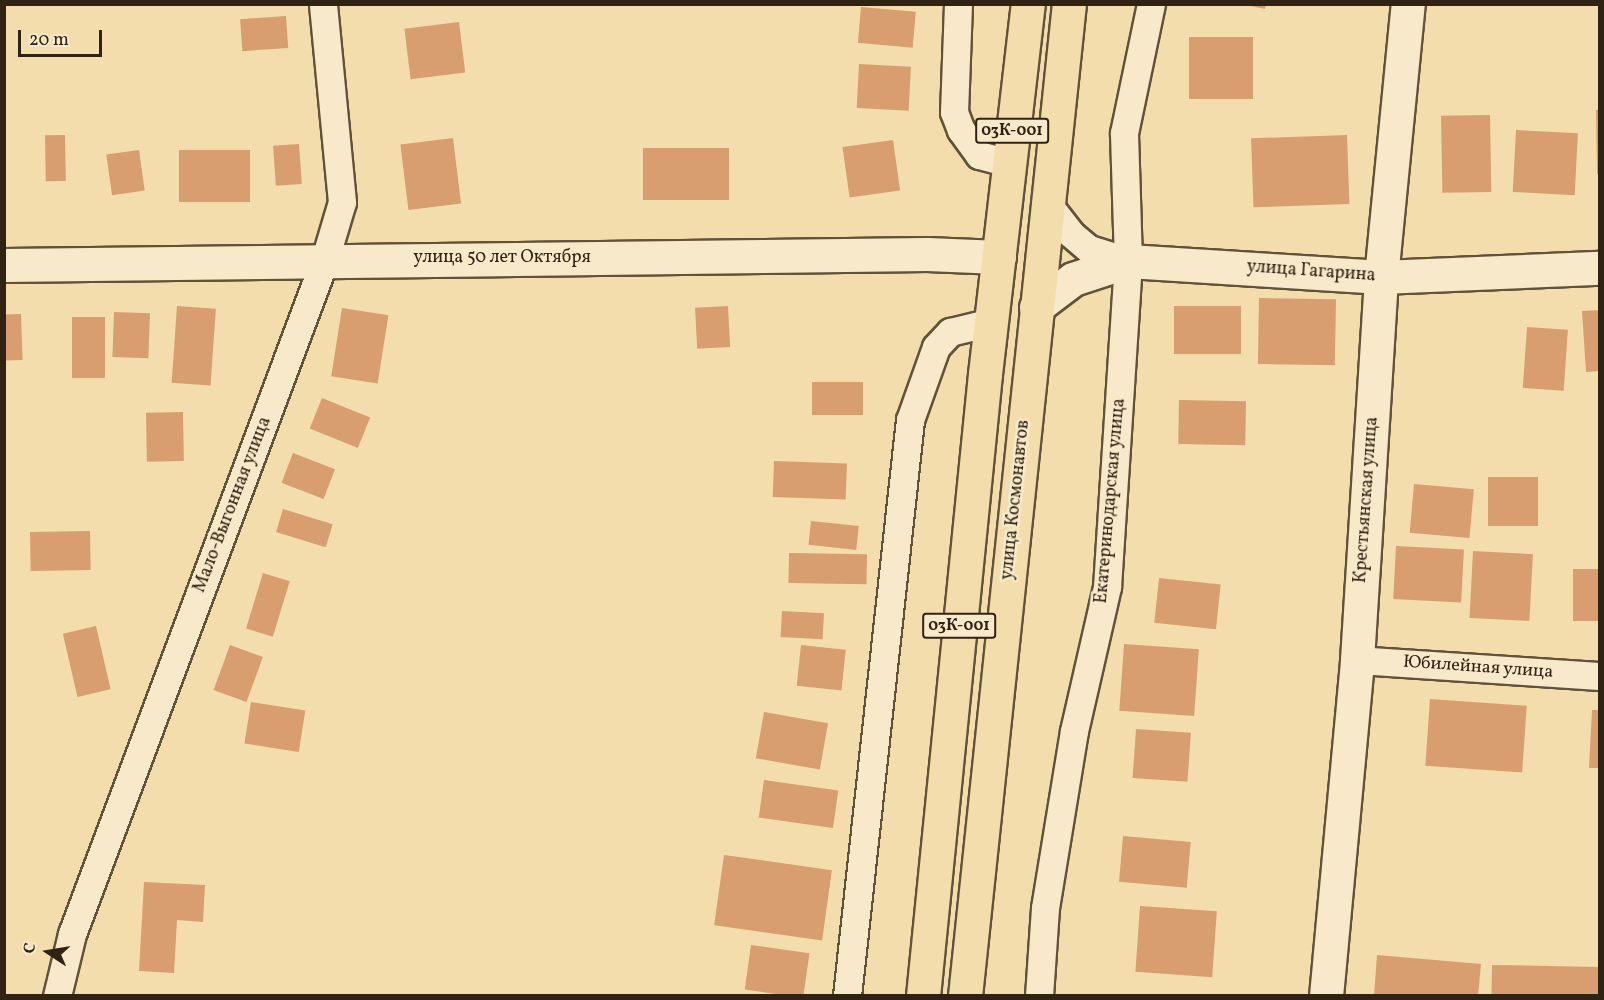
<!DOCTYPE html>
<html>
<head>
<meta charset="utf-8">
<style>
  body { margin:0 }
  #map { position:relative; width:1604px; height:1000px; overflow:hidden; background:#f3ddac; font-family:Vollkorn,serif }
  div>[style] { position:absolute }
  .building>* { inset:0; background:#d99e70; transform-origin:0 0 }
  .roads { filter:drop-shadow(2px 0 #61523a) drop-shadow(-2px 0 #61523a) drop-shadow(0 2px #61523a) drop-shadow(0 -2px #61523a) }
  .minor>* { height:27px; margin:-13.5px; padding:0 13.5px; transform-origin:13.5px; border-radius:13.5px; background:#f7e9c9 }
  .secondary>* { height:33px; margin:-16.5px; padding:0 16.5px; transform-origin:16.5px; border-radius:16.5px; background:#f7e9c9 }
  .primary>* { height:33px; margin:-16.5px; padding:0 16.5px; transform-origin:16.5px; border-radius:16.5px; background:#f3ddac }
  span { translate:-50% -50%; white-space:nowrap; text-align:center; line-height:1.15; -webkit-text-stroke:5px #f7e9c9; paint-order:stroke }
  .shield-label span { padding:2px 4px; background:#f7e9c9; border:2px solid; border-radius:4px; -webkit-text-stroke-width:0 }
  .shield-label { font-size:16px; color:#302314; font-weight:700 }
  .street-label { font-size:18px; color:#302314 }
  .frame { position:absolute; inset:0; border:6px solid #302314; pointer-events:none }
  .north { position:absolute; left:18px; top:922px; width:60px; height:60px; -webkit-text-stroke:4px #f7e9c9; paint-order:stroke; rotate:282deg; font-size:16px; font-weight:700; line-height:24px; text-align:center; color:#302314 }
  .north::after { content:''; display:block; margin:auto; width:21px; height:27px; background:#302314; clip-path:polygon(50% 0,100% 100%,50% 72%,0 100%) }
  .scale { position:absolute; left:18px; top:30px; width:84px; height:27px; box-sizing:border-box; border:3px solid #302314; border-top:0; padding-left:8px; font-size:18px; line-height:21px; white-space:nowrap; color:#302314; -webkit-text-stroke:4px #f7e9c9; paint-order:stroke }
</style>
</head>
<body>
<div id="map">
  <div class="building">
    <div style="clip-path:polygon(1241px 4px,1266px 4px,1265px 9px)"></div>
    <div style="left:861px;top:7px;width:55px;height:36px;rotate:5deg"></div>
    <div style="left:286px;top:16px;width:32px;height:46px;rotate:86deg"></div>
    <div style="left:459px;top:22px;width:51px;height:55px;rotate:83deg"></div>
    <div style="left:1189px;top:37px;width:64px;height:62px"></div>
    <div style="left:859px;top:64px;width:52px;height:44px;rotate:3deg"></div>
    <div style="clip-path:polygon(1596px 110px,1600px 110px,1600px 174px,1597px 174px)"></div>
    <div style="left:1490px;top:115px;width:77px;height:49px;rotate:89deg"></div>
    <div style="left:1516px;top:130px;width:62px;height:62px;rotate:3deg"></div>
    <div style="left:65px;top:135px;width:46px;height:20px;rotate:89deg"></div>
    <div style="left:1347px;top:135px;width:69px;height:96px;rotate:88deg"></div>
    <div style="left:453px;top:138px;width:66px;height:53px;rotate:83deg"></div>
    <div style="left:893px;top:140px;width:51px;height:51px;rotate:82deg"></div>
    <div style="left:299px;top:144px;width:40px;height:26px;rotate:86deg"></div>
    <div style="left:643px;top:148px;width:86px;height:52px"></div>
    <div style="left:139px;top:150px;width:41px;height:33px;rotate:82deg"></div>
    <div style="left:179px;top:150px;width:71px;height:52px"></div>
    <div style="left:1259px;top:298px;width:77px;height:66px;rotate:1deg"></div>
    <div style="left:177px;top:306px;width:39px;height:77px;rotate:4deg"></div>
    <div style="left:728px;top:306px;width:41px;height:33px;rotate:87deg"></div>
    <div style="left:1174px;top:306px;width:67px;height:48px"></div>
    <div style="left:342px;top:308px;width:47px;height:69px;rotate:9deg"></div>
    <div style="clip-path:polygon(1600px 310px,1600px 371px,1586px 372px,1582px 311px)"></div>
    <div style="left:114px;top:312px;width:36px;height:45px;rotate:2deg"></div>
    <div style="left:21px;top:314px;width:46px;height:17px;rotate:88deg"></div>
    <div style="left:72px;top:317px;width:33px;height:61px"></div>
    <div style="left:1527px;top:327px;width:41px;height:61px;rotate:4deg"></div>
    <div style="left:863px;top:382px;width:33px;height:51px;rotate:90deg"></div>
    <div style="left:322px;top:398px;width:52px;height:33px;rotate:22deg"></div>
    <div style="left:1179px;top:400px;width:67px;height:44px;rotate:1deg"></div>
    <div style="left:183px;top:412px;width:49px;height:37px;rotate:89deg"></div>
    <div style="left:293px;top:453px;width:45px;height:32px;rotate:21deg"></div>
    <div style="left:774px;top:461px;width:73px;height:36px;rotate:2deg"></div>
    <div style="left:1488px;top:477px;width:50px;height:49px"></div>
    <div style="left:1414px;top:484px;width:60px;height:49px;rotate:5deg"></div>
    <div style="left:283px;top:509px;width:52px;height:24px;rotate:17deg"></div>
    <div style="left:811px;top:521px;width:48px;height:24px;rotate:6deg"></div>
    <div style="left:90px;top:531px;width:39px;height:60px;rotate:89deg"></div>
    <div style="left:1396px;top:546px;width:68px;height:53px;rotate:3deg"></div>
    <div style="left:1473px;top:551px;width:60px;height:67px;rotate:3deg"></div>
    <div style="left:789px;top:553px;width:78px;height:30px;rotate:1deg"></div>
    <div style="left:1573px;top:569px;width:27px;height:52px"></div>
    <div style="left:263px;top:573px;width:28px;height:58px;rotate:17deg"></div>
    <div style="left:1159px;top:578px;width:62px;height:45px;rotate:6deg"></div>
    <div style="left:782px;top:611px;width:42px;height:26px;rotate:3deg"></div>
    <div style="left:96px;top:626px;width:65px;height:34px;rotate:77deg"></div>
    <div style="left:1124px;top:644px;width:75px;height:67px;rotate:4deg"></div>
    <div style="left:230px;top:645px;width:35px;height:48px;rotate:20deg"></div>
    <div style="left:801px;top:645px;width:45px;height:41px;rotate:6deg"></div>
    <div style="left:1430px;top:699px;width:97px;height:67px;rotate:4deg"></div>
    <div style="left:251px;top:702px;width:55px;height:42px;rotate:9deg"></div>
    <div style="clip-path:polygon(1592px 710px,1600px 710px,1600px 768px,1589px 768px)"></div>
    <div style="left:764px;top:712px;width:65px;height:47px;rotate:10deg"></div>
    <div style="left:1136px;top:729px;width:55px;height:49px;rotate:4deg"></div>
    <div style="left:764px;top:780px;width:75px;height:38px;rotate:8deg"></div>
    <div style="left:1123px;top:836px;width:68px;height:46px;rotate:5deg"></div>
    <div style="left:724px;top:855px;width:109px;height:71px;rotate:8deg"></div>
    <div style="clip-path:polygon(144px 882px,205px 885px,203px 922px,177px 920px,174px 973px,139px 971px)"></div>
    <div style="left:1140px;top:906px;width:77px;height:66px;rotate:4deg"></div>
    <div style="left:751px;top:945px;width:59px;height:45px;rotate:8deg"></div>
    <div style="clip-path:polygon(1377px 955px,1481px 964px,1478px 996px,1374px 996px)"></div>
    <div style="left:1492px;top:965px;width:108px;height:31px;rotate:1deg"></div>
  </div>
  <div class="roads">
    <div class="minor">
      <div style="left:958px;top:4px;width:108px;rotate:92.1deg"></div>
      <div style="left:954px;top:112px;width:19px;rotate:69deg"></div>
      <div style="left:961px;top:130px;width:31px;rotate:54deg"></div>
      <div style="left:979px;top:155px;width:30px;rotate:15deg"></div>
      <div style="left:1047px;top:203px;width:39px;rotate:52deg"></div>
      <div style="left:1071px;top:234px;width:23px;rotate:40deg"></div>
      <div style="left:1089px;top:249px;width:41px;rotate:17.1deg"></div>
      <div style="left:1357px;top:660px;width:244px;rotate:3.8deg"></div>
      <div style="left:57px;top:996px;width:64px;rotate:-76.4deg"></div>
      <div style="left:72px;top:934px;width:721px;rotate:-69.45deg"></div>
      <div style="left:325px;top:259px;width:59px;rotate:-73.4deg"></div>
      <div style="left:342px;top:202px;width:199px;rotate:-95.5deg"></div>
      <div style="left:847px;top:996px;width:579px;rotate:-83.76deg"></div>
      <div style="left:910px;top:420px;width:77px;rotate:-70.4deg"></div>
      <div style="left:936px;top:347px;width:21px;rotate:-47deg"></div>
      <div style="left:950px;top:332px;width:42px;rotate:-13.7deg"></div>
      <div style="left:1039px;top:996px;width:88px;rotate:-86.1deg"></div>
      <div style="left:1045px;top:908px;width:179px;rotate:-80.7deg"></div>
      <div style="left:1074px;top:731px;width:148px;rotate:-77.1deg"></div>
      <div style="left:1107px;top:587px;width:327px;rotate:-86.3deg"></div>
      <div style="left:1128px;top:261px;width:128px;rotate:-91.8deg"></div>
      <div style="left:1124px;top:133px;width:132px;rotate:-78.2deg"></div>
    </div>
    <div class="secondary">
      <div style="left:4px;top:265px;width:923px;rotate:-0.68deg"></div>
      <div style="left:927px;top:254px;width:72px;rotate:2.4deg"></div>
      <div style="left:1036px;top:307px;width:46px;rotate:-37.1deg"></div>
      <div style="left:1073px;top:279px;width:58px;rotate:-18.1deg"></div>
      <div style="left:1128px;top:261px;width:254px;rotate:3.6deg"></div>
      <div style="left:1381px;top:277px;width:219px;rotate:-2.4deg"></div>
      <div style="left:1326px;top:996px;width:337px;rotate:-84.7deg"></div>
      <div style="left:1357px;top:660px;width:384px;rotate:-86.4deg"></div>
      <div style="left:1381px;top:277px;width:274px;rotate:-84.4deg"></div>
    </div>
    <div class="primary">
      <div style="left:923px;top:996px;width:625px;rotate:-84.31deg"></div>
      <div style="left:985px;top:374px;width:372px;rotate:-83.4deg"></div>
      <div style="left:965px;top:996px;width:997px;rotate:-84.02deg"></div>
    </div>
  </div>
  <div class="shield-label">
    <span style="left:1012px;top:131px">03К-001</span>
    <span style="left:959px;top:626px">03К-001</span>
  </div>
  <div class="street-label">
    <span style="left:502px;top:258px">улица 50 лет Октября</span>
    <span style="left:1311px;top:272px;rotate:4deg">улица Гагарина</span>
    <span style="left:1016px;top:500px;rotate:-84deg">улица Космонавтов</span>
    <span style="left:1367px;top:500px;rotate:-86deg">Крестьянская улица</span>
    <span style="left:1111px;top:501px;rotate:-85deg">Екатеринодарская улица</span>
    <span style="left:233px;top:505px;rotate:-69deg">Мало-Выгонная улица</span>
    <span style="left:1478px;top:668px;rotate:4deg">Юбилейная улица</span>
  </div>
  <div class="frame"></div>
  <div class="north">С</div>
  <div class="scale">20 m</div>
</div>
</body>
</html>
